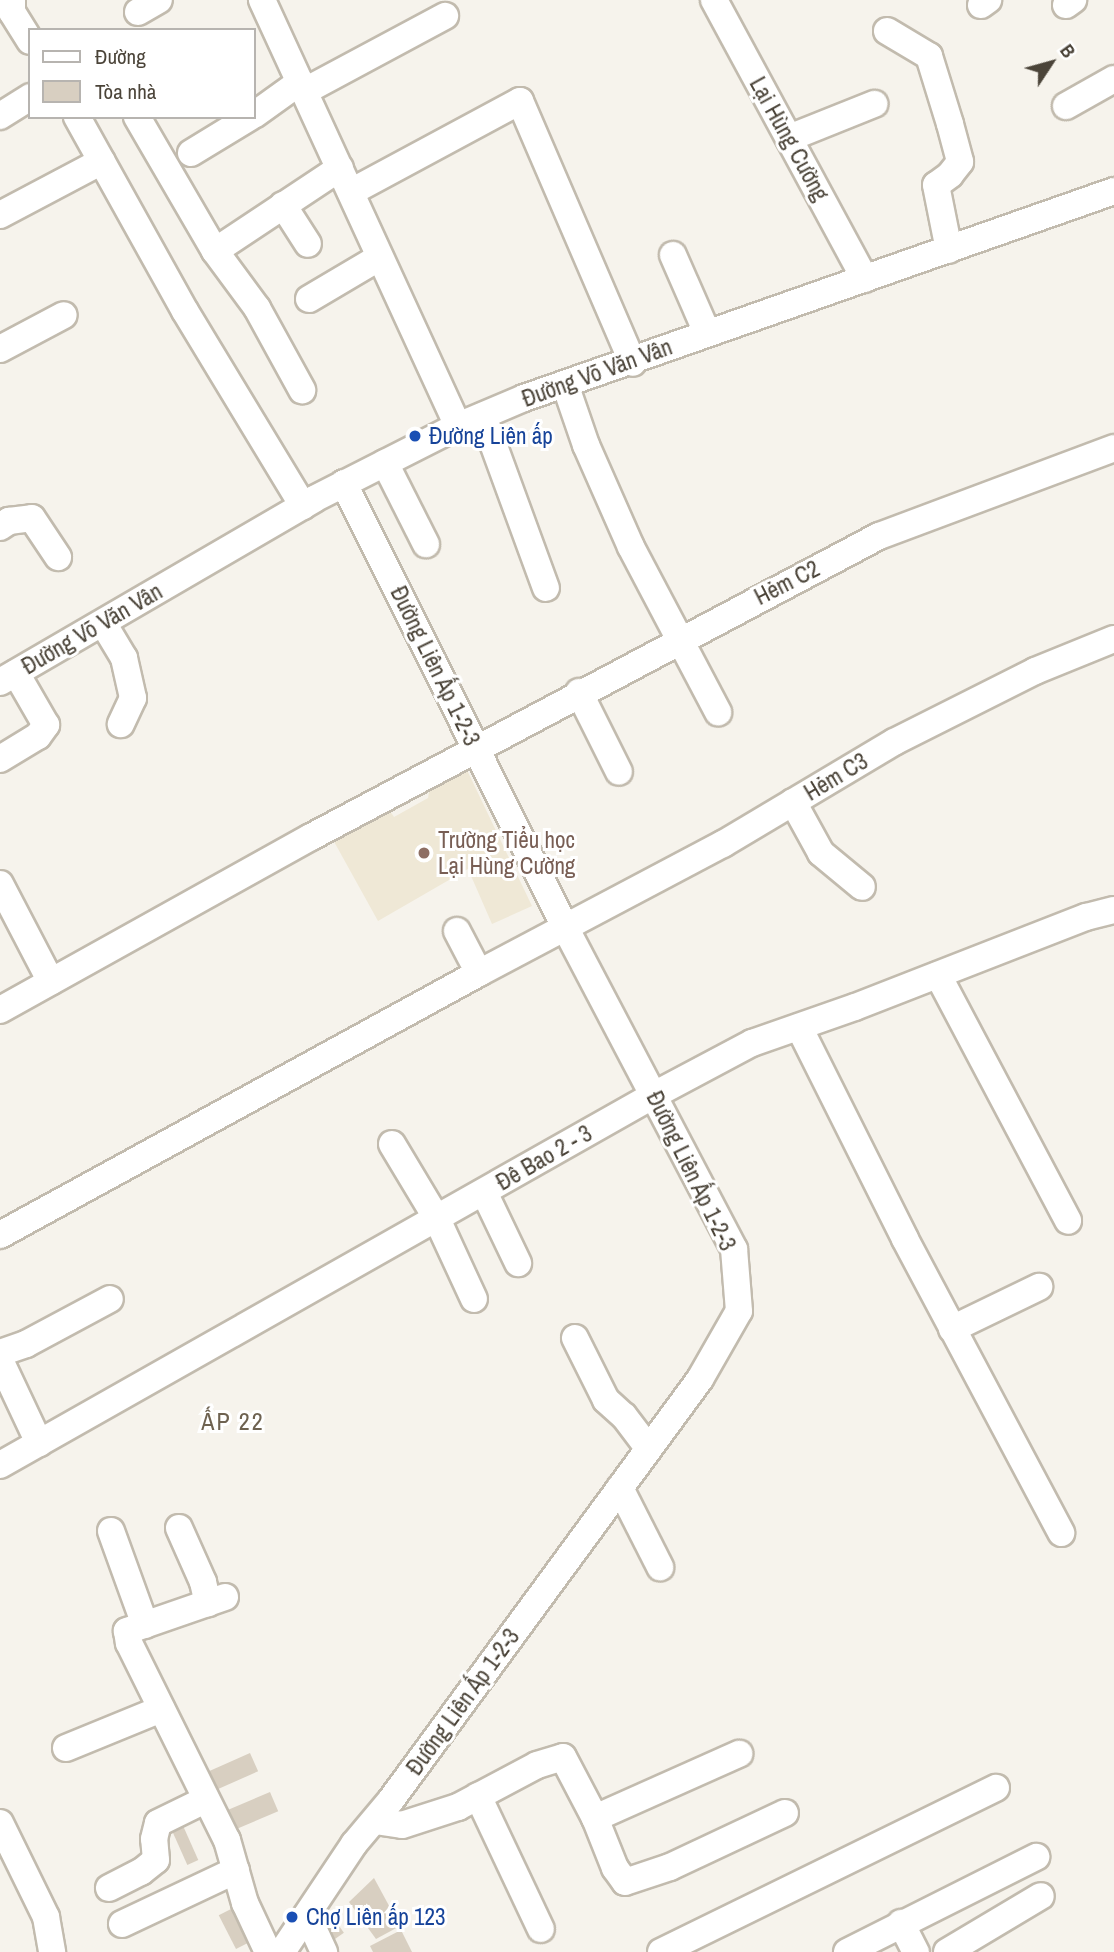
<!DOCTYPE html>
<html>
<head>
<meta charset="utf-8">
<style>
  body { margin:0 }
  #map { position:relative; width:1114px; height:1952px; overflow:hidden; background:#f6f3ec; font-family:"Archivo Narrow",sans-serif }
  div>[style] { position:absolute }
  .education>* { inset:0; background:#efe8d6 }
  .building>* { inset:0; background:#d8cfc1; transform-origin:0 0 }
  .roads { filter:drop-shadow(2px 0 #c2bbae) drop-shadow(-2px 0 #c2bbae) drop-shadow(0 2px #c2bbae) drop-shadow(0 -2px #c2bbae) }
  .minor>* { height:26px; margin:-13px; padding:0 13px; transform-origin:13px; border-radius:13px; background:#fff }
  .dots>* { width:19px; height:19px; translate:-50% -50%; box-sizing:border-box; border:4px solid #fff; border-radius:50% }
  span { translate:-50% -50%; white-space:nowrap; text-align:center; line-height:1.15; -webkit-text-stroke:6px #fff; paint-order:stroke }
  .street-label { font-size:23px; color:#4b4439 }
  .transit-label { font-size:23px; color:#164399 }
  .left { translate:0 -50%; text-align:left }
  .education-label { font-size:23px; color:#785e54 }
  .neighbourhood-label { font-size:24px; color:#6e6250; letter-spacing:2px }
  .legend { position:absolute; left:28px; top:28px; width:228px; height:91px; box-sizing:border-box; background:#fff; border:2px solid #b7b4b0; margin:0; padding:9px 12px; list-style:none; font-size:21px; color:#4b4439 }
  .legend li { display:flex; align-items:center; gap:14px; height:35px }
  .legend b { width:35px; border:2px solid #b7b4b0 }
  .north { position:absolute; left:1016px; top:28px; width:70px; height:70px; -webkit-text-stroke:5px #fff; paint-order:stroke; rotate:54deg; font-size:19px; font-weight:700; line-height:28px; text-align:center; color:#4b4439 }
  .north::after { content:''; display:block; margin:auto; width:24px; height:32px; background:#4b4439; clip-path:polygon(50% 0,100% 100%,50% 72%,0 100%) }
</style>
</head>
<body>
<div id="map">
  <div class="education">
    <div style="clip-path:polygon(466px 768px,532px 906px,492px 924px,468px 869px,378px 921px,332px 838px,388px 808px,394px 817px,428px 798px,430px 786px)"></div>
  </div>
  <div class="building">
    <div style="left:250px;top:1753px;width:20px;height:53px;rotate:66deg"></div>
    <div style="left:270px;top:1792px;width:21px;height:53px;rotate:67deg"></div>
    <div style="left:180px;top:1819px;width:45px;height:12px;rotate:66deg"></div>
    <div style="clip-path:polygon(374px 1878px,400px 1926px,376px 1939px,349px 1902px)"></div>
    <div style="left:233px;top:1908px;width:38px;height:16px;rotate:63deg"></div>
    <div style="left:337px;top:1923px;width:12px;height:23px;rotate:55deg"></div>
    <div style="clip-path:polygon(401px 1930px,412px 1952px,373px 1952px,370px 1946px)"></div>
  </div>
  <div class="roads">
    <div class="minor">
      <div style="left:12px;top:0;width:12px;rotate:90deg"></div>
      <div style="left:12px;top:12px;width:34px;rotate:58deg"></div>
      <div style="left:262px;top:0;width:469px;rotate:65.3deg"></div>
      <div style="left:714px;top:0;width:317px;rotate:61.6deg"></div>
      <div style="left:981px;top:5px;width:9px;rotate:-36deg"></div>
      <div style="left:1066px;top:5px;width:9px;rotate:-36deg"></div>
      <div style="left:138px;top:12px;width:24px;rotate:-30deg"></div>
      <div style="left:887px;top:31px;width:49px;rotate:30.8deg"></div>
      <div style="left:929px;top:56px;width:71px;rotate:72.8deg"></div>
      <div style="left:950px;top:124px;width:39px;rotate:75deg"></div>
      <div style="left:960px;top:162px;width:16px;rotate:128deg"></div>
      <div style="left:950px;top:175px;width:17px;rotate:144deg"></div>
      <div style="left:936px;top:185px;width:66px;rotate:78.7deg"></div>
      <div style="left:305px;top:91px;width:159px;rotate:-28.2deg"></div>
      <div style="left:1066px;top:106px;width:55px;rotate:-29.4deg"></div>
      <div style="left:254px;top:115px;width:57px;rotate:-35.7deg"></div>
      <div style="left:0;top:116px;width:36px;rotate:-32deg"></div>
      <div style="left:77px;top:117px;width:222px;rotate:60.9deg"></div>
      <div style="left:185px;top:311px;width:228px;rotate:58.8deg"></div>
      <div style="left:137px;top:117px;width:155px;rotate:59.8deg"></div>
      <div style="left:215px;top:251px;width:71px;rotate:53.6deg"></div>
      <div style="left:257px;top:308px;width:94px;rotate:61.2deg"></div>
      <div style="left:789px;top:138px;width:92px;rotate:-21.8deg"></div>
      <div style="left:191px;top:153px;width:69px;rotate:-31.4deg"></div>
      <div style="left:351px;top:192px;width:192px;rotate:-28.3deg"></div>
      <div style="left:520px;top:101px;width:285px;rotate:66.7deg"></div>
      <div style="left:283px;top:205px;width:46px;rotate:57.3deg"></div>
      <div style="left:0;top:215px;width:115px;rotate:-27.9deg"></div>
      <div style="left:215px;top:251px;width:150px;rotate:-33.6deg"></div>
      <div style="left:673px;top:255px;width:85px;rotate:66.4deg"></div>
      <div style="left:309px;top:299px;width:82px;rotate:-30.6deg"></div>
      <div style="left:0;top:349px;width:72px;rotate:-28deg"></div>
      <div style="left:565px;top:384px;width:65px;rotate:71deg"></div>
      <div style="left:586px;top:445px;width:111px;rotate:66.2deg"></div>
      <div style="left:631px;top:547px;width:187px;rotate:62.2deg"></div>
      <div style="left:483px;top:416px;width:183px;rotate:69.9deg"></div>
      <div style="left:385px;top:463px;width:91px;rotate:63.2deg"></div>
      <div style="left:0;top:527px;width:11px;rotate:-34deg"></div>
      <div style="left:9px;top:521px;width:23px;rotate:-7deg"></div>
      <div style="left:32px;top:518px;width:47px;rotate:56.3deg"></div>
      <div style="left:103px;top:623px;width:41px;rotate:59deg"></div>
      <div style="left:124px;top:658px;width:41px;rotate:77.3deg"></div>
      <div style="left:133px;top:698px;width:29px;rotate:115deg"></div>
      <div style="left:0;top:682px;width:363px;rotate:-30.2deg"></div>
      <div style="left:314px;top:499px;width:161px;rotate:-26.9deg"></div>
      <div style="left:458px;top:426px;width:72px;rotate:-23deg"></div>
      <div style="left:524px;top:398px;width:625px;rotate:-19.33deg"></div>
      <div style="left:579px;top:692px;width:89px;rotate:63.4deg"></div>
      <div style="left:0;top:759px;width:44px;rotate:-31.2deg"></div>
      <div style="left:38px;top:736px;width:14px;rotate:-54deg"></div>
      <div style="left:46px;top:725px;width:60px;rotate:-120deg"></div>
      <div style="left:793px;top:802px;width:58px;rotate:61.2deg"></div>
      <div style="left:821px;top:853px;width:53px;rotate:39.7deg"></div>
      <div style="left:0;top:884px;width:110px;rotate:62.5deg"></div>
      <div style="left:457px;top:931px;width:47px;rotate:62.4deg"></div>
      <div style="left:938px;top:975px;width:278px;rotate:62.1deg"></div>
      <div style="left:0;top:1010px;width:356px;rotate:-29.1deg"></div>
      <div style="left:311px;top:837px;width:643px;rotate:-27.92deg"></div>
      <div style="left:879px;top:536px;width:251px;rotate:-20.5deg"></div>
      <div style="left:799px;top:1027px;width:237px;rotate:63.4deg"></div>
      <div style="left:905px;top:1239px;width:333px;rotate:62deg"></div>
      <div style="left:392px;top:1144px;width:87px;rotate:59deg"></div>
      <div style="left:437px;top:1219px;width:88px;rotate:65.2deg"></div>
      <div style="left:484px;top:1192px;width:79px;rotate:64.4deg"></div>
      <div style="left:0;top:1235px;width:546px;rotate:-28.68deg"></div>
      <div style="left:479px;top:973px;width:276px;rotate:-27.9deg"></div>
      <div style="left:723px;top:844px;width:199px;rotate:-30.8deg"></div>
      <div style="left:894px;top:742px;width:158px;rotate:-26.7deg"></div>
      <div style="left:1035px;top:671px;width:85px;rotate:-22.1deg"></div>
      <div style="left:952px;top:1329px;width:97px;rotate:-25.8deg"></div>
      <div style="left:575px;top:1338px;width:69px;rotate:63.4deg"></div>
      <div style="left:606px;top:1400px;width:24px;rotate:42deg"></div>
      <div style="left:624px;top:1416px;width:41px;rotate:52.9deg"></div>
      <div style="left:0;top:1353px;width:28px;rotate:-19deg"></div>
      <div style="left:26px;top:1344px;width:95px;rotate:-28.2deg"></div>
      <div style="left:0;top:1360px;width:92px;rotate:64.8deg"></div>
      <div style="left:0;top:1465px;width:751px;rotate:-29.5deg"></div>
      <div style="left:654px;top:1095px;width:111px;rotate:-28deg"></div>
      <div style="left:752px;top:1043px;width:109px;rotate:-19.3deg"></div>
      <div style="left:855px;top:1007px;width:248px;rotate:-21.3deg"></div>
      <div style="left:1086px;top:917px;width:29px;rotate:-14deg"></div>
      <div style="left:620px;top:1488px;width:89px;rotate:63.1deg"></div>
      <div style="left:179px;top:1528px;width:59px;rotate:66deg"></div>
      <div style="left:203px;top:1582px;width:22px;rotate:77deg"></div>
      <div style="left:111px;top:1531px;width:100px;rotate:70.1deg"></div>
      <div style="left:225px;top:1597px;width:104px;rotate:160.9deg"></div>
      <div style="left:127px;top:1631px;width:12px;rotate:81deg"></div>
      <div style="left:129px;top:1643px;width:220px;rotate:63.6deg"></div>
      <div style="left:227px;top:1840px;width:66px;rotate:74.1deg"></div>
      <div style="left:245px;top:1903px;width:54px;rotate:64.9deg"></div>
      <div style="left:66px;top:1748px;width:103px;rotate:-22.3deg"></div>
      <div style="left:478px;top:1796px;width:147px;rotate:64.7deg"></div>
      <div style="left:595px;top:1818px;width:158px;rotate:-24deg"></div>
      <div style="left:375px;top:1821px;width:27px;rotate:8deg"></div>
      <div style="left:402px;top:1825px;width:59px;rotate:-17.8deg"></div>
      <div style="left:458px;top:1807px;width:89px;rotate:-28deg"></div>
      <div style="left:537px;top:1765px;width:27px;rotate:-17deg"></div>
      <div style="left:563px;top:1757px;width:69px;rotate:62.3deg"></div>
      <div style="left:595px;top:1818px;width:54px;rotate:68.2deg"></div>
      <div style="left:615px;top:1868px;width:17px;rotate:54deg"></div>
      <div style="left:625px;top:1882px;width:47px;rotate:-18.4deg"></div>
      <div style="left:670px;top:1867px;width:127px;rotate:-25.2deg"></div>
      <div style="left:0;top:1823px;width:105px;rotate:63.9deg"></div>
      <div style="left:46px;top:1917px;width:36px;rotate:80deg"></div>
      <div style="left:109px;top:1888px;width:36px;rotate:-27deg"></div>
      <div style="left:141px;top:1872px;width:19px;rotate:-39deg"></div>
      <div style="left:156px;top:1860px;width:21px;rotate:-95deg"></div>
      <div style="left:154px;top:1839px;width:16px;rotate:-76deg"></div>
      <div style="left:158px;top:1823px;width:52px;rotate:-26.1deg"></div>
      <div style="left:307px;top:1915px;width:41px;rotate:65.3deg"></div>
      <div style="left:901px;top:1923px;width:33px;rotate:63deg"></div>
      <div style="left:122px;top:1924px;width:126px;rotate:-25.3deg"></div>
      <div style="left:282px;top:1952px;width:130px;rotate:-56.3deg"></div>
      <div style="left:354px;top:1844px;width:57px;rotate:-49.9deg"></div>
      <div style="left:391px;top:1800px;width:522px;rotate:-53.72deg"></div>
      <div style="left:700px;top:1379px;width:78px;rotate:-60.2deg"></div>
      <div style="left:739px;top:1311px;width:62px;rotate:-94.6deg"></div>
      <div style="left:734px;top:1249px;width:361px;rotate:-117.7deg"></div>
      <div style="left:566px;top:929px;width:498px;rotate:-116.5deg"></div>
      <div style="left:661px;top:1952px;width:373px;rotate:-26.1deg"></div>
      <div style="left:847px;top:1952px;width:212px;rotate:-26.7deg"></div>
      <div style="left:947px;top:1952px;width:109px;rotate:-30.8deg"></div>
    </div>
  </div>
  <div class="dots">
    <div style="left:415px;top:436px;background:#1a4fb4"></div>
    <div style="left:424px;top:853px;background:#8d6e63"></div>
    <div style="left:292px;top:1917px;background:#1a4fb4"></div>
  </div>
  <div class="street-label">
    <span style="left:789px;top:139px;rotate:61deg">Lại Hùng Cường</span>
    <span style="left:597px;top:373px;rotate:-20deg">Đường Võ Văn Vân</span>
    <span style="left:787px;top:583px;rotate:-27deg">Hẻm C2</span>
    <span style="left:92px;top:629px;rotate:-30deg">Đường Võ Văn Vân</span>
    <span style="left:435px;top:666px;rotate:64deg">Đường Liên Ấp 1-2-3</span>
    <span style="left:836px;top:777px;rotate:-31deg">Hẻm C3</span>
    <span style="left:544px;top:1158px;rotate:-30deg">Đê Bao 2 - 3</span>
    <span style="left:691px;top:1171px;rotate:64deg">Đường Liên Ấp 1-2-3</span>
    <span style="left:463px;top:1702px;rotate:-54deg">Đường Liên Ấp 1-2-3</span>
  </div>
  <div class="transit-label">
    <span class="left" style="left:429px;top:436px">Đường Liên ấp</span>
    <span class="left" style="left:306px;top:1917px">Chợ Liên ấp 123</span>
  </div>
  <div class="education-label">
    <span class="left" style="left:438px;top:853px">Trường Tiểu học<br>Lại Hùng Cường</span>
  </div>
  <div class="neighbourhood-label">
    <span style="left:233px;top:1422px">ẤP 22</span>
  </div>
  <ul class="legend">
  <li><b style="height:9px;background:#fff"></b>Đường</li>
  <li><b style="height:19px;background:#d8cfc1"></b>Tòa nhà</li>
  </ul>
  <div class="north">B</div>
</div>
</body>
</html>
